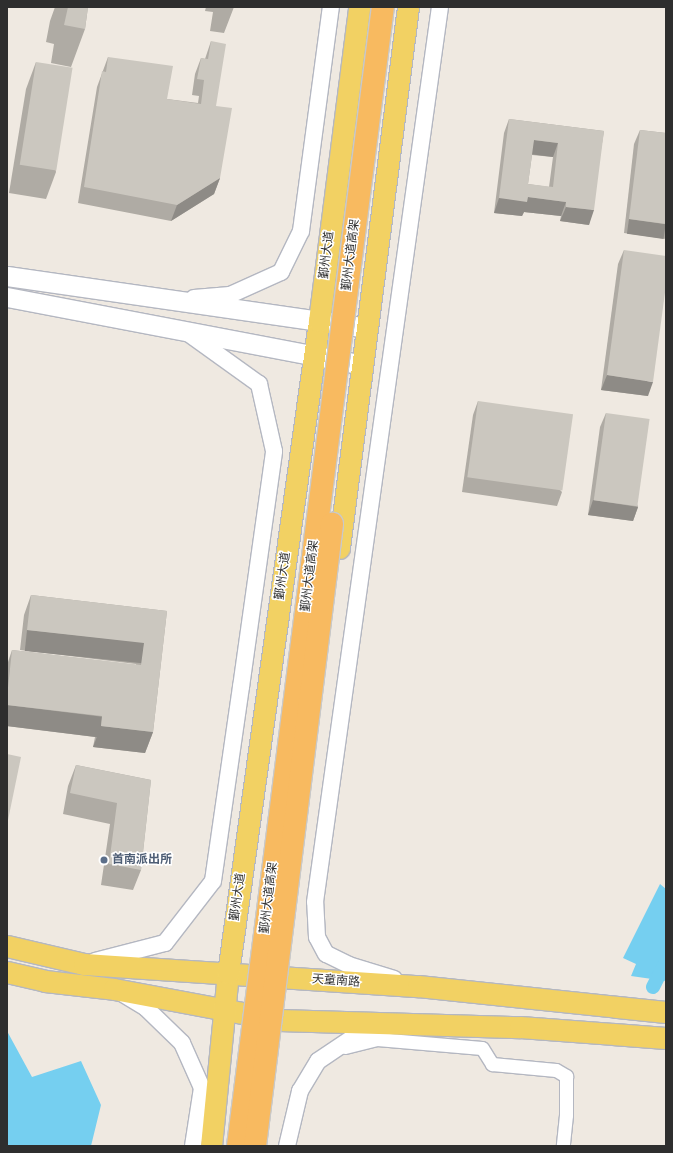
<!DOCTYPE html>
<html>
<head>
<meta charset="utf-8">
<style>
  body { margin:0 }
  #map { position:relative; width:673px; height:1153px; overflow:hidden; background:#efe9e1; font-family:Raleway,"Noto Sans SC",sans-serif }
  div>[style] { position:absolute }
  .water>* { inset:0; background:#75cff0 }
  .canal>* { height:14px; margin:-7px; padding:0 7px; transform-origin:7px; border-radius:7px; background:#75cff0 }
  .roads { filter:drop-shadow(1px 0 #b4b7c1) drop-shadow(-1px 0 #b4b7c1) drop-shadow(0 1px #b4b7c1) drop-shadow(0 -1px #b4b7c1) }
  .minor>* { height:13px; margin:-6.5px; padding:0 6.5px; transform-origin:6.5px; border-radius:6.5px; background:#fff }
  .tertiary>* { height:16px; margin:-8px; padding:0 8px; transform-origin:8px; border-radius:8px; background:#fff }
  .secondary>* { height:19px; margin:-9.5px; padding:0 9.5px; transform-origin:9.5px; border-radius:9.5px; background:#fff }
  .primary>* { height:21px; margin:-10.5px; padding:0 10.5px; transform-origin:10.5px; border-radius:10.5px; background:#f2d163 }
  .bridges { filter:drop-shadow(1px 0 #c9c9c9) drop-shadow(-1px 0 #c9c9c9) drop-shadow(0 1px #c9c9c9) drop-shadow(0 -1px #c9c9c9) }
  .trunk-bridge>* { height:22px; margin:-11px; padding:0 11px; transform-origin:11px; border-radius:11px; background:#f8ba60 }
  .wall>* { inset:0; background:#afaba4 }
  .shaded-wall>* { inset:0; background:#8e8b86; transform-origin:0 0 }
  .building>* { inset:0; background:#cbc7bf; transform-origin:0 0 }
  .dots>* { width:11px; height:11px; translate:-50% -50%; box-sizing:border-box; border:2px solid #fff; border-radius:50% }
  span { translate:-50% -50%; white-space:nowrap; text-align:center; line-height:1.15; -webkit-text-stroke:3px #fff; paint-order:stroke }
  .street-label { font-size:12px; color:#2e2e2e }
  .service-label { font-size:12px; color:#4e5e75; font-weight:700 }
  .left { translate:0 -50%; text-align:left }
  .frame { position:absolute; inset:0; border:8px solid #2e2e2e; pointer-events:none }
</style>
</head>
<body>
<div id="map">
  <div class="water">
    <div style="clip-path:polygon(660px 884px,666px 889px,666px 981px,631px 976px,636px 964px,623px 958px)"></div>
    <div style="clip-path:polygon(7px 1031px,32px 1077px,81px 1061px,101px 1105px,91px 1146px,7px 1146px)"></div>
  </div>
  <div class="canal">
    <div style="left:653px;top:987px;width:29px;rotate:-63deg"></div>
  </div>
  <div class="roads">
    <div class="minor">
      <div style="left:345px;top:1047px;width:33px;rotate:-14deg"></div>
      <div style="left:377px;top:1039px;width:105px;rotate:4.9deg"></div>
      <div style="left:482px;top:1048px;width:19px;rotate:58deg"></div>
      <div style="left:492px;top:1064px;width:64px;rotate:5.4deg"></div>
      <div style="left:556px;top:1070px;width:12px;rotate:31deg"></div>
      <div style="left:566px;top:1076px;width:39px;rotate:90deg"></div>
      <div style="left:566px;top:1115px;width:31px;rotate:96deg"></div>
    </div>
    <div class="tertiary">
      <div style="left:194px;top:298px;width:36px;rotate:-5deg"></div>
      <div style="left:230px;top:295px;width:56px;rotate:-24.3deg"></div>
      <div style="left:281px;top:272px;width:46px;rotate:-64deg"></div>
      <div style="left:301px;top:231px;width:226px;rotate:-82.4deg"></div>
      <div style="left:95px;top:961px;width:72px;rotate:-14.4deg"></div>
      <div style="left:165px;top:943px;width:78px;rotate:-52.3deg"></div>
      <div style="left:213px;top:881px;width:196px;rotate:-81.8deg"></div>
      <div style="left:241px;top:687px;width:238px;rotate:-82deg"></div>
      <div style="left:274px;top:451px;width:69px;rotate:-102.6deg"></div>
      <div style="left:259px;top:384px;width:91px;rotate:-144.4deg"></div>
      <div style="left:394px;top:979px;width:47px;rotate:-162.7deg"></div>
      <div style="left:349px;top:965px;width:25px;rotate:-154deg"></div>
      <div style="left:326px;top:954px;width:19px;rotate:-118deg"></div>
      <div style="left:317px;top:937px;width:35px;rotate:-93deg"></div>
      <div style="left:315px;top:902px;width:904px;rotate:-82.05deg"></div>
      <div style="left:123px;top:994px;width:27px;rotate:31deg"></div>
      <div style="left:146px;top:1008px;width:50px;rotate:44.2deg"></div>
      <div style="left:182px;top:1043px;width:49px;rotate:66deg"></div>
      <div style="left:202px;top:1088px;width:59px;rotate:98.8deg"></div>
      <div style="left:287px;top:1146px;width:57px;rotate:-76.7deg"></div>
      <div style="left:300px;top:1091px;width:35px;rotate:-59deg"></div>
      <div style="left:318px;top:1061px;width:40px;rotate:-34deg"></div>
      <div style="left:351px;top:1039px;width:37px;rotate:-24deg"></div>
    </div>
    <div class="secondary">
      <div style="left:7px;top:276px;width:363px;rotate:8.2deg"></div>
      <div style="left:7px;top:297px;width:361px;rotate:10.8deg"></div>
    </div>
    <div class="primary">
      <div style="left:339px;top:548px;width:545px;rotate:-82.73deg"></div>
      <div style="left:7px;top:946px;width:79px;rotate:13.2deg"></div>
      <div style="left:84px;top:964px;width:335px;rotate:3.8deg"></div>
      <div style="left:418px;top:986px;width:249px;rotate:6deg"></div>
      <div style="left:7px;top:972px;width:39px;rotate:13deg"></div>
      <div style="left:45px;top:981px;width:69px;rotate:6.6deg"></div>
      <div style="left:114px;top:989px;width:168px;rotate:10.6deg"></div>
      <div style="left:279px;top:1020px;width:241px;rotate:1.7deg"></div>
      <div style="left:520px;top:1027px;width:146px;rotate:4.3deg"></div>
      <div style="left:211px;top:1146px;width:174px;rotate:-84.4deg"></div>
      <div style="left:228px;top:973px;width:658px;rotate:-82.05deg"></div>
      <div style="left:319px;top:321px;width:317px;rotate:-82.7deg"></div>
    </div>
  </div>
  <div class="bridges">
    <div class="trunk-bridge">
      <div style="left:238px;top:1146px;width:1148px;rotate:-82.75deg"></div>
      <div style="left:255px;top:1146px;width:627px;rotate:-82.94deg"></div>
    </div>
  </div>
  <div class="wall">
    <div style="clip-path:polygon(55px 7px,88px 7px,85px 29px,71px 67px,51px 63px,54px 44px,46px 42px,50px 21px)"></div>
    <div style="clip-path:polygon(206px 7px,234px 7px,224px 33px,210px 31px,213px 12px,205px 11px)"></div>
    <div style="clip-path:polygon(211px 41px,216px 106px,220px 178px,214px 194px,171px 221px,78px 203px,97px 87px,108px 57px,167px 99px,198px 103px,199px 96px,192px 95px,195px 74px,201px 58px,205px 59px)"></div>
    <div style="clip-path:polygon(36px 62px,56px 172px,46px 199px,9px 193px,26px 89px)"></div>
    <div style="clip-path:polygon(evenodd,509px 119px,604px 131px,589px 225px,560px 221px,561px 216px,524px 212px,522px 216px,494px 213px,504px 133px,509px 119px,532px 155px,553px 157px,549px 187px,528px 184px,532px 155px)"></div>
    <div style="clip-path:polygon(640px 130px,666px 133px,666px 239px,624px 233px,634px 144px)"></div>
    <div style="clip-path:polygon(624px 250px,648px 396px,601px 390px,618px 264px)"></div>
    <div style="clip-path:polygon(478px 401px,562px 492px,557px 506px,462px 492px,473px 415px)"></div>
    <div style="clip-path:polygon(606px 413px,638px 507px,633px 521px,588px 515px,600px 427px)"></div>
    <div style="clip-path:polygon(31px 595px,167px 611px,153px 732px,145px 753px,93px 747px,95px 737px,7px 726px,7px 665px,12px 650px,136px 665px,136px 664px,20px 650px,24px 615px)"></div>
    <div style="clip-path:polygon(76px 765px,151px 780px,141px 870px,133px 890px,101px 885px,110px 824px,63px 814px,68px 786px)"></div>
  </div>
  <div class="shaded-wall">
    <div style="clip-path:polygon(534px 140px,558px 143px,553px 157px,529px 154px)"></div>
    <div style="clip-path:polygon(220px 178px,214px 194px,171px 221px,177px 205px)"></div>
    <div style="clip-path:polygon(528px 197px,566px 202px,561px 216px,524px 212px,522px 216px,494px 213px,499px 198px)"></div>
    <div style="clip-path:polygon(566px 207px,594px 210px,589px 225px,560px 221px)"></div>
    <div style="left:629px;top:219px;width:37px;height:15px;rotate:8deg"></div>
    <div style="clip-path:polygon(607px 375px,653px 382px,648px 396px,601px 390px)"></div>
    <div style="clip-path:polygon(593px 500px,638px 507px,633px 521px,588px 515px)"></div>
    <div style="left:27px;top:630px;width:118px;height:21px;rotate:6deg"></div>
    <div style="left:7px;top:705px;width:96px;height:21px;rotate:7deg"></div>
    <div style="clip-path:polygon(101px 726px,153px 732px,145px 753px,93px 747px)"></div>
  </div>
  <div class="building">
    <div style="clip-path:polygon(68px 7px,88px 7px,85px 29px,64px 25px)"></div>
    <div style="clip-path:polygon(211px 41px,226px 44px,216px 106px,232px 108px,220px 178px,177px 205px,84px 187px,102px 71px,106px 72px,108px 57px,173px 66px,167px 99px,201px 104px,204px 80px,197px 79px,201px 58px,208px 59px)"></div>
    <div style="left:36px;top:62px;width:37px;height:104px;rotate:9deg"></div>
    <div style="clip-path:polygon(evenodd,509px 119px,604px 131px,594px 210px,566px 207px,566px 202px,528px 197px,527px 202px,499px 198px,509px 119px,534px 140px,558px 143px,553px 187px,528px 184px,534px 140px)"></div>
    <div style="clip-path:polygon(640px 130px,666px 133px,666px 224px,629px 219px)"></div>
    <div style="clip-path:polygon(624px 250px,666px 256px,666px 285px,653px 382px,607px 375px)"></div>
    <div style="left:478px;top:401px;width:96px;height:77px;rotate:8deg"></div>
    <div style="left:606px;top:413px;width:44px;height:88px;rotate:8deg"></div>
    <div style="clip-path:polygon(31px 595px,167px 611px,153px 732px,101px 726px,102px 716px,7px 705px,7px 697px,12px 650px,141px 665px,144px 643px,27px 630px)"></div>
    <div style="clip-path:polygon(7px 754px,21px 757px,7px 825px)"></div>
    <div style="clip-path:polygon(76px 765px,151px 780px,141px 870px,109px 864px,117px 803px,70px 793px)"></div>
  </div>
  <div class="dots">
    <div style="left:104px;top:860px;background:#5c6f8a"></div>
  </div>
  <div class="street-label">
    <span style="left:327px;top:255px;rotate:-83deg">鄞州大道</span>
    <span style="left:351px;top:255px;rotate:-83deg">鄞州大道高架</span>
    <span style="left:283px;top:576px;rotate:-82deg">鄞州大道</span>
    <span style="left:310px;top:576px;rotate:-83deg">鄞州大道高架</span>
    <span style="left:238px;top:897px;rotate:-82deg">鄞州大道</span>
    <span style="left:269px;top:898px;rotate:-83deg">鄞州大道高架</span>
    <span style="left:336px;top:981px;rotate:4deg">天童南路</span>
  </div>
  <div class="service-label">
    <span class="left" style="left:112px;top:860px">首南派出所</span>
  </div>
  <div class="frame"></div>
</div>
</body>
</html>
